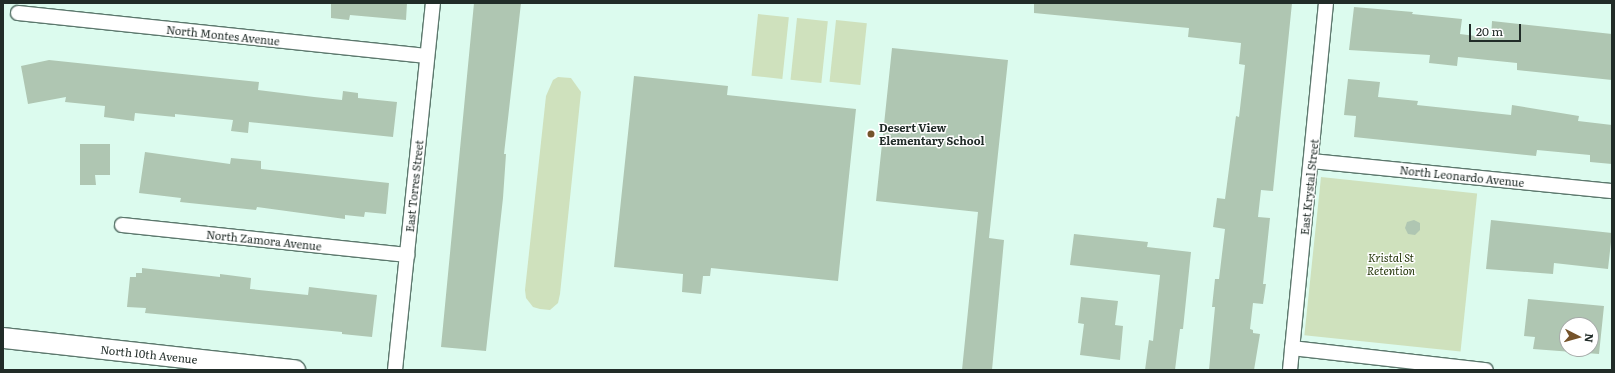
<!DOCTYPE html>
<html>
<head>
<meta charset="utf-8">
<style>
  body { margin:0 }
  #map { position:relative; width:1615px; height:373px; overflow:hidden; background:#dcfbee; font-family:Literata,serif }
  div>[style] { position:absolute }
  .green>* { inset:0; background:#cfe1bd; transform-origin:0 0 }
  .building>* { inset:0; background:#afc6b2 }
  .roads { filter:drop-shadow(1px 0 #5c786d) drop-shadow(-1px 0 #5c786d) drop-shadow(0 1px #5c786d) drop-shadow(0 -1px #5c786d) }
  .street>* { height:14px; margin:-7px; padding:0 7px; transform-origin:7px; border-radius:7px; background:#fff }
  .secondary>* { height:20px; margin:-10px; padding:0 10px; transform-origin:10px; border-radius:10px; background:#fff }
  .dots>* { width:11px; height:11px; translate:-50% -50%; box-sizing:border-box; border:2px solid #fff; border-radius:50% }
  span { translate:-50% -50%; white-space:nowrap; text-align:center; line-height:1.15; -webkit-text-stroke:3px #fff; paint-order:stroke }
  .street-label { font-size:11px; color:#212c28 }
  .poi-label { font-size:11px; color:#212c28; font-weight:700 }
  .left { translate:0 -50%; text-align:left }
  .park-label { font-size:11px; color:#1f3103; font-style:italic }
  .frame { position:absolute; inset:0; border:4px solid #212c28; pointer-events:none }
  .north { position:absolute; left:1559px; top:317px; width:40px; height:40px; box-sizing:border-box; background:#fff; border:1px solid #a6aba9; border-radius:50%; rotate:96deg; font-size:11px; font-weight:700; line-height:16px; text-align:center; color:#212c28 }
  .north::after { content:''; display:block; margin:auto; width:14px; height:18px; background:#75532b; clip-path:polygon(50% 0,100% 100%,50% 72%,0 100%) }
  .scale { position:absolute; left:1469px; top:24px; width:52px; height:18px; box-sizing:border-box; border:2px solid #212c28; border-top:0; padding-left:5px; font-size:12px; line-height:14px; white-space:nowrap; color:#212c28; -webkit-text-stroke:3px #fff; paint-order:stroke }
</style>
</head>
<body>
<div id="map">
  <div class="green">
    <div style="left:758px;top:14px;width:31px;height:62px;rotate:6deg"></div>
    <div style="left:797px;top:18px;width:31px;height:62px;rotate:6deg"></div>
    <div style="left:836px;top:20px;width:31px;height:62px;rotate:6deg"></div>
    <div style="clip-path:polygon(558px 77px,571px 78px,581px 92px,560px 294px,558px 303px,550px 310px,540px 309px,533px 307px,526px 298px,525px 290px,546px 96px,553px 80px)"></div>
    <div style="left:1321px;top:177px;width:157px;height:159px;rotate:6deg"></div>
  </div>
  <div class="building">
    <div style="clip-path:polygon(331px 3px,407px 3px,406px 20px,350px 15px,349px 20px,331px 18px)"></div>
    <div style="clip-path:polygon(474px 3px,521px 3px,504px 154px,506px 154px,503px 198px,486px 351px,441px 347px)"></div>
    <div style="clip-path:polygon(1034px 3px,1292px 3px,1273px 191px,1261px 190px,1258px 217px,1270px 218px,1263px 284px,1266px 284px,1263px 304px,1253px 303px,1250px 329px,1253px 330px,1253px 333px,1260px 334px,1254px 370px,1209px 370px,1215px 307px,1212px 307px,1215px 279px,1219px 279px,1225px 229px,1213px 227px,1217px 198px,1225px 199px,1236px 116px,1239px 117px,1245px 65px,1239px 64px,1241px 43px,1188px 37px,1189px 28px,1034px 13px)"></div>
    <div style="clip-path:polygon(1354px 7px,1413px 12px,1412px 14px,1462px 19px,1460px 34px,1491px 38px,1492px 21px,1612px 34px,1612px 80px,1517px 70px,1517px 63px,1458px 57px,1457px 66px,1429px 63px,1430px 55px,1349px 50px)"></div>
    <div style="clip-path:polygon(892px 48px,1008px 60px,989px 238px,1004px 240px,992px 370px,962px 370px,978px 212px,876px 201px)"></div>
    <div style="clip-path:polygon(49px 60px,259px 82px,258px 90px,314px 97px,342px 100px,343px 91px,358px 93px,358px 98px,397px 102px,393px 137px,249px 122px,248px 133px,231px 131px,233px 120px,175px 114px,175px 117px,135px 113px,134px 121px,104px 117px,105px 106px,65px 102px,66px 97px,28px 104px,21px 66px)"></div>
    <div style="clip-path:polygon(634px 76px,728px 86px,727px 95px,856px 109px,838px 281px,711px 268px,710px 276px,703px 276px,701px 294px,682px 292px,683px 274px,614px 267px)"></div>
    <div style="clip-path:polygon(1348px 79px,1380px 82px,1378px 97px,1418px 101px,1417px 105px,1511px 115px,1512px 105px,1579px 116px,1578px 121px,1612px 125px,1612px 164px,1590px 162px,1590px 155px,1537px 150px,1536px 156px,1354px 137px,1356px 116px,1344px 115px)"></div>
    <div style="clip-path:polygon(80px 144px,110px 144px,110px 175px,95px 175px,96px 185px,80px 185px)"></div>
    <div style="clip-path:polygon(145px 152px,230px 164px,231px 158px,261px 161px,261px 169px,389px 183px,386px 214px,365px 212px,364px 217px,345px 215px,345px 219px,257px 207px,256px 210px,180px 202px,181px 198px,139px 193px)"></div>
    <div style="clip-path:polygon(1414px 220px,1420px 223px,1420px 230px,1415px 235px,1408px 234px,1405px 228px,1407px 222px)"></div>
    <div style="clip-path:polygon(1491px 220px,1612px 233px,1608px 269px,1554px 263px,1553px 274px,1486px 269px)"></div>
    <div style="clip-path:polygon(1074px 234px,1148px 242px,1147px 247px,1191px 252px,1183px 329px,1180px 329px,1175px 370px,1145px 370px,1149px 340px,1153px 341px,1160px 275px,1070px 265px)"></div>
    <div style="clip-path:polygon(142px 268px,220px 277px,220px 274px,251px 278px,250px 289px,308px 295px,309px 287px,377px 295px,372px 337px,342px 334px,342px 332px,145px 313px,146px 308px,127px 307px,130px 277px,136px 277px,136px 273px,142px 273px)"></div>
    <div style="clip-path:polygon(1081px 297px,1118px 301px,1115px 325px,1123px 326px,1120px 360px,1080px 355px,1084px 324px,1078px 323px)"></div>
    <div style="clip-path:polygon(evenodd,1528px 299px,1604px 306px,1599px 354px,1533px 349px,1535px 337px,1524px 336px,1528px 299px,1567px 325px,1591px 325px,1591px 349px,1567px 349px,1567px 325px)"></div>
  </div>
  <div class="roads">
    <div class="street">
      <div style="left:18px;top:13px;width:411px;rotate:6deg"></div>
      <div style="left:1311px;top:161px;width:302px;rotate:5.7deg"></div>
      <div style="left:122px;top:225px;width:287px;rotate:6deg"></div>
      <div style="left:1292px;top:348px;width:195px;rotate:6.5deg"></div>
      <div style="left:395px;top:370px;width:369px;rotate:-84.1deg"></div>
      <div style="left:1290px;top:370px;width:369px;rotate:-84.4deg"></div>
    </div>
    <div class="secondary">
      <div style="left:3px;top:338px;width:294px;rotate:6.3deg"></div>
    </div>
  </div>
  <div class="dots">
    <div style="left:871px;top:134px;background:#75532b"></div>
  </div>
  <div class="street-label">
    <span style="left:223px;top:35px;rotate:6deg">North Montes Avenue</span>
    <span style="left:1462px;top:176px;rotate:6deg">North Leonardo Avenue</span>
    <span style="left:414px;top:186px;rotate:-84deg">East Torres Street</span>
    <span style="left:1309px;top:187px;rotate:-84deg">East Krystal Street</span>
    <span style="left:264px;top:240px;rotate:6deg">North Zamora Avenue</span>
    <span style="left:149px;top:354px;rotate:6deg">North 10th Avenue</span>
  </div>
  <div class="poi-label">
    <span class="left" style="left:879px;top:134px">Desert View<br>Elementary School</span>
  </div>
  <div class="park-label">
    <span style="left:1391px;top:264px">Kristal St<br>Retention</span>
  </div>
  <div class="frame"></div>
  <div class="north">N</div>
  <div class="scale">20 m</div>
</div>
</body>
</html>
